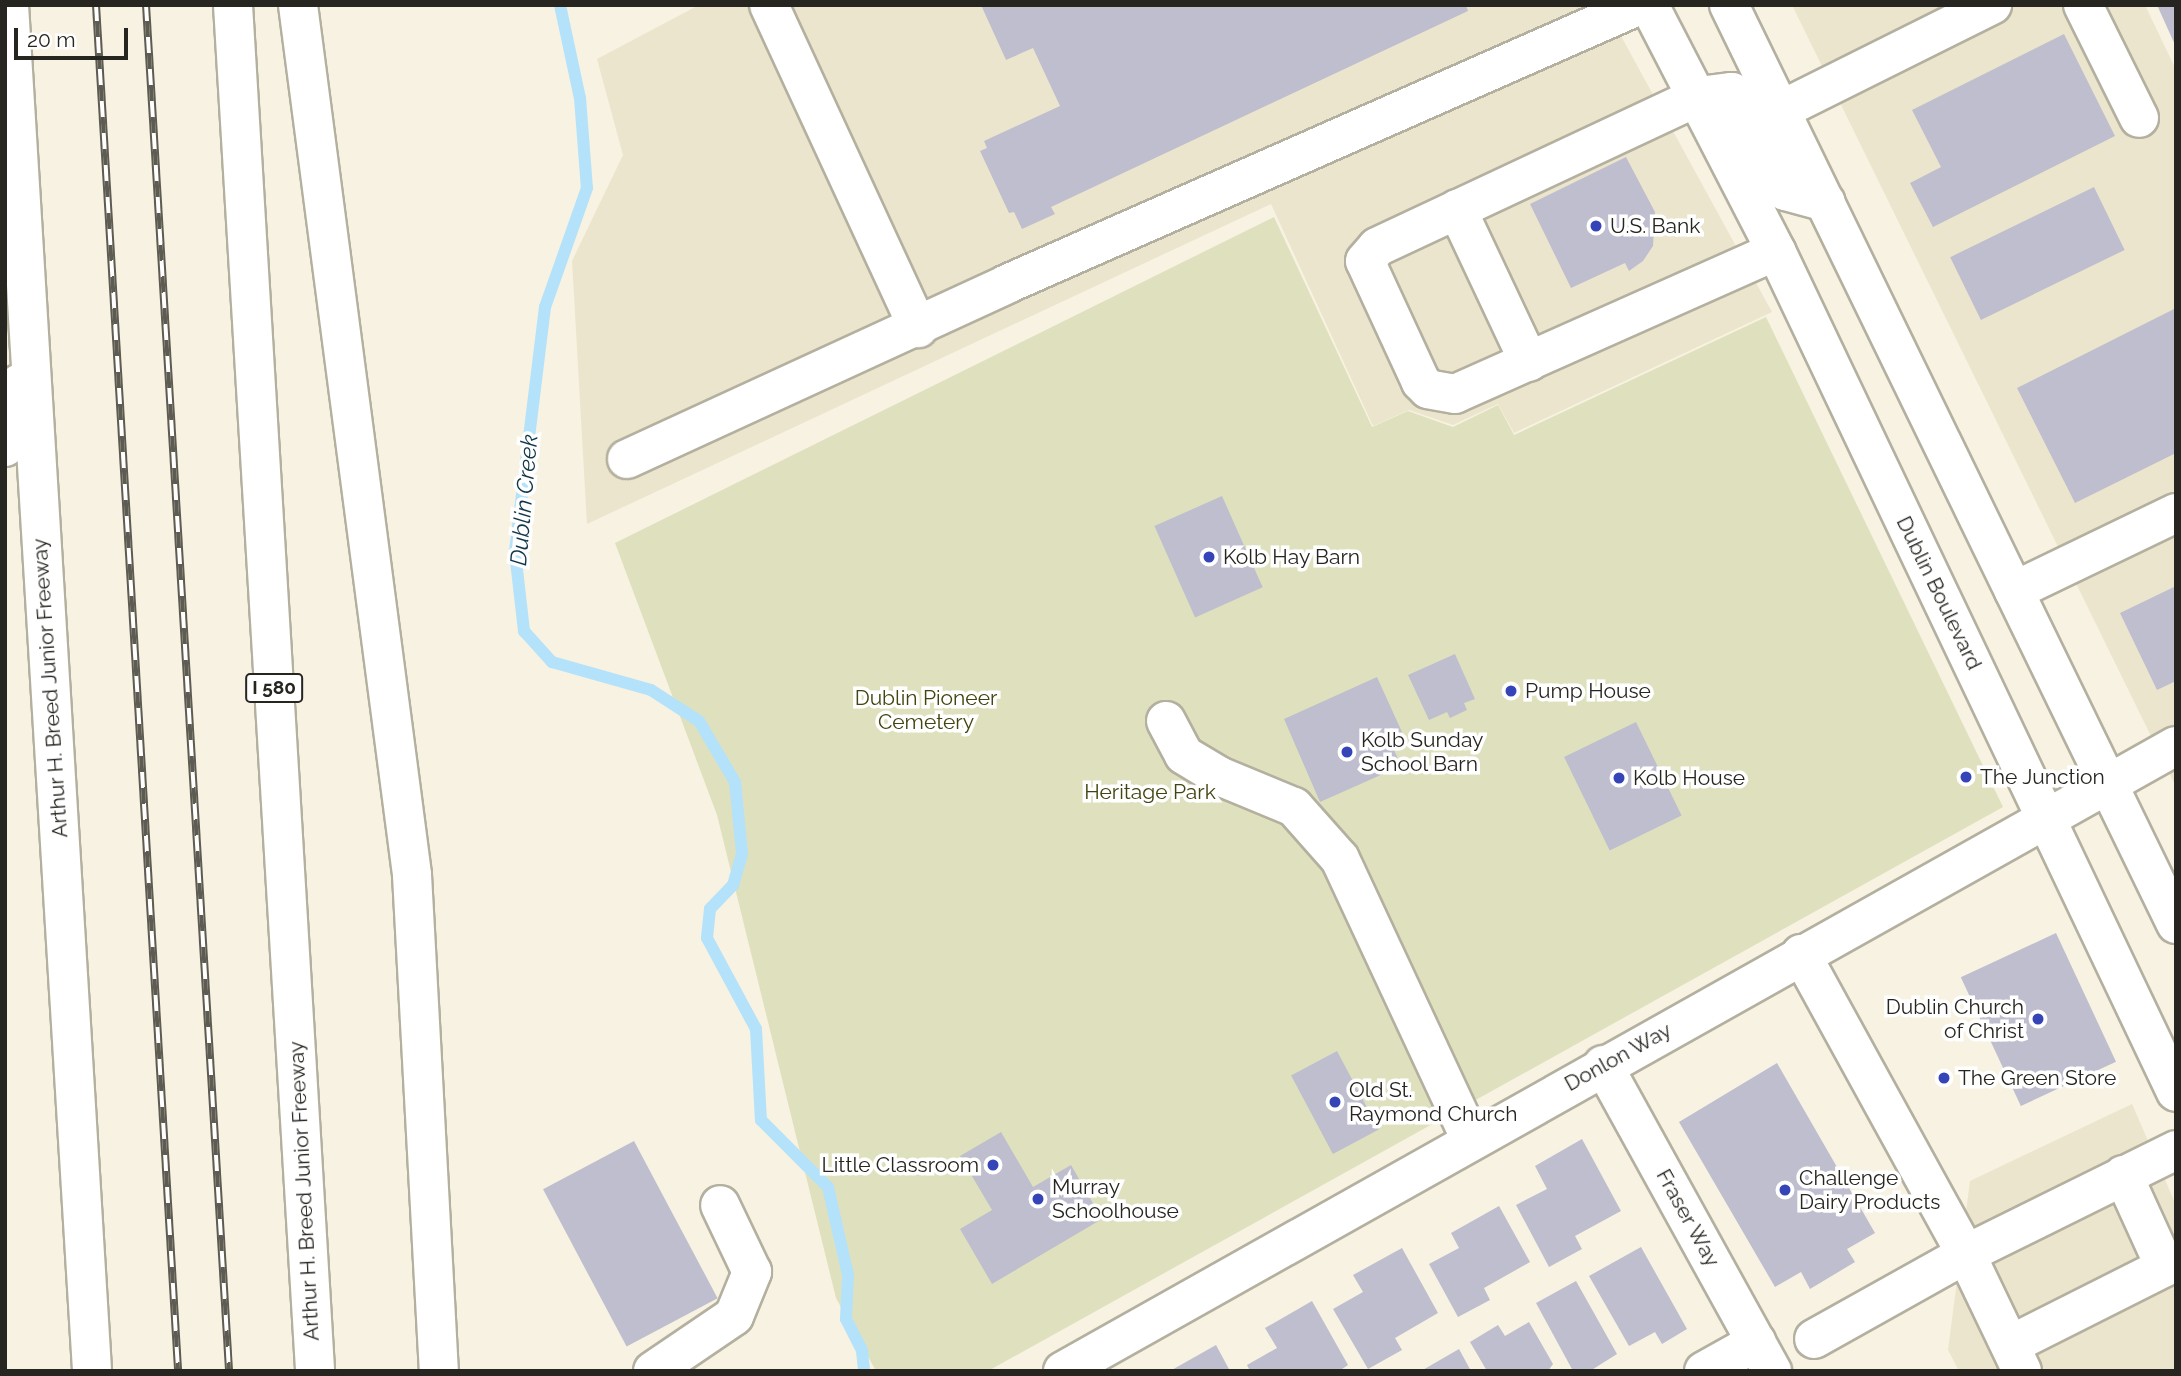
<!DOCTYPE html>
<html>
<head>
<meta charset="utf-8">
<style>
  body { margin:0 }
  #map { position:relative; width:2181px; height:1376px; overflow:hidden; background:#f7f2e1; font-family:Raleway,sans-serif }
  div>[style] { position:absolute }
  .built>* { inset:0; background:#ece5cd }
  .green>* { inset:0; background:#dfe1be }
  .stream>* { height:12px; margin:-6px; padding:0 6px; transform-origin:6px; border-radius:6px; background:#b3e2fa }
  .building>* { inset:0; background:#bebece; transform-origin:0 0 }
  .roads { filter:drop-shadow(2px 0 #b4b09f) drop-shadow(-2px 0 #b4b09f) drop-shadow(0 2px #b4b09f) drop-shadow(0 -2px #b4b09f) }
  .minor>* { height:38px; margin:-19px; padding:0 19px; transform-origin:19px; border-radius:19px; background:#fff }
  .highway>* { height:38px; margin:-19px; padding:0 19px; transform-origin:19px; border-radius:19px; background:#fff }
  .rail>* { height:8px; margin-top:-4px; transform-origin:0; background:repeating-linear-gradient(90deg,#fff 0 16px,#5d5b52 0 32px); box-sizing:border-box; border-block:2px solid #5d5b52 }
  .dots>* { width:19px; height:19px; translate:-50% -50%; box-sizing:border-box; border:4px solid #fff; border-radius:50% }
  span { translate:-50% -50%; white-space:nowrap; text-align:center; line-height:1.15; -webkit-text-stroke:7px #fff; paint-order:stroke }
  .shield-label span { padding:2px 5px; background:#fff; border:2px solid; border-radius:5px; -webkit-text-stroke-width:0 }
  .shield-label { font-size:19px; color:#27251f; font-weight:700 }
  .poi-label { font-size:21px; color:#27251f }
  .left { translate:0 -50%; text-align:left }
  .right { translate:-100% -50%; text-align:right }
  .street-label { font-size:21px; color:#27251f }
  .park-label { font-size:21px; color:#434410 }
  .water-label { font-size:23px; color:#103749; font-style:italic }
  .frame { position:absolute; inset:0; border:7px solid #27251f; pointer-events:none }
  .scale { position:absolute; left:14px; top:28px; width:114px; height:32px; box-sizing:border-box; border:4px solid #27251f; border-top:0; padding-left:9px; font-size:21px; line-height:24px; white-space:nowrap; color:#27251f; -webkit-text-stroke:5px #fff; paint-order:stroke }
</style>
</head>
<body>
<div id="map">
  <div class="built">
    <div style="clip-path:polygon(699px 5px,1604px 5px,1772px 312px,1514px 433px,1498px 404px,1453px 425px,1409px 410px,1373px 426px,1271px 204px,587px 524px,572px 261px,623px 155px,597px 59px)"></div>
    <div style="clip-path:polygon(1792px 5px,2145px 5px,2176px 70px,2176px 787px)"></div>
    <div style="clip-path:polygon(2132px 1104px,2176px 1205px,2176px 1371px,1959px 1371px,1948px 1350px,1970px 1181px)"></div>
  </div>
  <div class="green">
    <div style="clip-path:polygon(1274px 217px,1372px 427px,1408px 411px,1453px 427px,1498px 405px,1514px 435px,1766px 317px,2003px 807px,988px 1371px,876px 1371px,836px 1298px,717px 815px,615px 543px)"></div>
  </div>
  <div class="stream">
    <div style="left:560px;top:5px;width:95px;rotate:77.9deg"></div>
    <div style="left:580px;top:98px;width:90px;rotate:85.6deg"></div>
    <div style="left:587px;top:188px;width:126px;rotate:109.4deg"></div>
    <div style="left:545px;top:307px;width:247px;rotate:97deg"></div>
    <div style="left:515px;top:552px;width:80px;rotate:83.5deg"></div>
    <div style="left:524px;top:631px;width:42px;rotate:47.9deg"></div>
    <div style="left:552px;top:662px;width:103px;rotate:15.8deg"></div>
    <div style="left:651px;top:690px;width:57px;rotate:32.9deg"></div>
    <div style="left:699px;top:721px;width:71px;rotate:59.5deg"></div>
    <div style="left:735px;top:782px;width:72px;rotate:84.4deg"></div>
    <div style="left:742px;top:854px;width:32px;rotate:106deg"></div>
    <div style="left:733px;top:885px;width:33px;rotate:134deg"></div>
    <div style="left:710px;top:909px;width:29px;rotate:96deg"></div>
    <div style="left:707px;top:938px;width:103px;rotate:61.7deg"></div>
    <div style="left:756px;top:1029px;width:91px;rotate:86.9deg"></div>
    <div style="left:761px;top:1120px;width:95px;rotate:45deg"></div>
    <div style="left:828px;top:1187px;width:90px;rotate:77.2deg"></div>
    <div style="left:848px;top:1275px;width:44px;rotate:92.6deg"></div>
    <div style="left:846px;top:1319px;width:36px;rotate:63deg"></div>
    <div style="left:862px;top:1351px;width:20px;rotate:84deg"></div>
  </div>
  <div class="building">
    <div style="clip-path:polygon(981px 5px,1466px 5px,1468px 11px,1051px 207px,1055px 214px,1022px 229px,1014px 212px,1009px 213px,980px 151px,987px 148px,984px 141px,1060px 106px,1033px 48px,1006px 60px)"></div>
    <div style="clip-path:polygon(2157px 5px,2176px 5px,2176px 47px)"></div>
    <div style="clip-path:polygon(2064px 34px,2115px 136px,1933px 227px,1910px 183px,1941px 167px,1912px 110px)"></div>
    <div style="clip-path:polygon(1626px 157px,1655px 212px,1653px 246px,1643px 261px,1629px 271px,1625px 263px,1571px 288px,1530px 204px)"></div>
    <div style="left:2094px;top:187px;width:70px;height:160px;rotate:64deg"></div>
    <div style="clip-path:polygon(2176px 308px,2176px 453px,2075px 503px,2017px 388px)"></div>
    <div style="left:1222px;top:496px;width:100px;height:74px;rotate:66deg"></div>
    <div style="clip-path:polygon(2176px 586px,2176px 681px,2157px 690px,2120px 613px)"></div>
    <div style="clip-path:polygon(1455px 654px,1475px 699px,1464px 703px,1467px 710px,1450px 718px,1447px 712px,1429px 720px,1408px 675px)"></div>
    <div style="clip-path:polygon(1377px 677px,1402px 732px,1389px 738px,1401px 766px,1320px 802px,1284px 719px)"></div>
    <div style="left:1515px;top:683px;width:12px;height:14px;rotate:66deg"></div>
    <div style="left:1636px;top:722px;width:104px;height:80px;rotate:64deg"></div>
    <div style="left:2056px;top:933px;width:142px;height:105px;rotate:65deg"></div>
    <div style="left:1337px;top:1051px;width:89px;height:52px;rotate:62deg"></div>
    <div style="clip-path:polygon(1777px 1063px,1875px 1233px,1847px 1249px,1855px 1262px,1810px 1289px,1801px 1272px,1775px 1287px,1679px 1122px)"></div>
    <div style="clip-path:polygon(1001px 1132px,1033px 1187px,1071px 1165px,1102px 1219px,992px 1284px,960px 1229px,992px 1210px,960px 1156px)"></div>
    <div style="clip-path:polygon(1582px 1139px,1621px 1211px,1575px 1236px,1582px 1249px,1549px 1267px,1516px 1205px,1547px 1189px,1535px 1166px)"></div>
    <div style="left:634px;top:1141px;width:178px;height:103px;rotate:62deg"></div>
    <div style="clip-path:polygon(1499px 1206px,1530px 1262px,1484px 1288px,1490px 1300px,1458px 1317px,1429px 1264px,1459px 1248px,1451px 1233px)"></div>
    <div style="clip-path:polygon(1641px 1247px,1687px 1329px,1662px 1344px,1655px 1332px,1629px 1346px,1589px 1276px)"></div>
    <div style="clip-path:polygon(1402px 1248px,1438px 1313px,1395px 1338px,1402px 1350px,1368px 1369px,1333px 1309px,1363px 1292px,1353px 1275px)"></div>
    <div style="clip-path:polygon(1576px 1281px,1617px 1354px,1590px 1371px,1573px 1371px,1536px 1303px)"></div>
    <div style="clip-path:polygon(1312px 1301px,1348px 1365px,1339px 1371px,1250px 1371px,1247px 1365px,1277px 1348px,1265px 1328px)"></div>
    <div style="clip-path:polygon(1529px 1322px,1553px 1364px,1548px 1371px,1487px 1371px,1470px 1342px,1498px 1325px,1505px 1336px)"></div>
    <div style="clip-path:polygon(1216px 1345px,1230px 1371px,1170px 1371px)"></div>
    <div style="clip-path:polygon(1459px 1349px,1471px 1371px,1421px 1371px)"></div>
  </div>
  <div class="roads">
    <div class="minor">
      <div style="left:769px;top:5px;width:356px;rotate:65.2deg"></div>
      <div style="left:1649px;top:5px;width:277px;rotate:62.7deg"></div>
      <div style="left:1776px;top:251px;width:931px;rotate:64.56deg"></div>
      <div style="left:1729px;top:5px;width:1022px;rotate:64.06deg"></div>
      <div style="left:2083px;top:5px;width:126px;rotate:63.6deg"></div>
      <div style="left:1781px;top:110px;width:236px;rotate:-26.5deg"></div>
      <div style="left:1457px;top:209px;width:169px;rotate:64.8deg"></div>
      <div style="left:1776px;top:251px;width:351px;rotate:156deg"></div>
      <div style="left:1455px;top:394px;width:27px;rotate:-170deg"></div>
      <div style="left:1428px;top:389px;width:10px;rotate:-135deg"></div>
      <div style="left:1421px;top:382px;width:133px;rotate:-114.8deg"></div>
      <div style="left:1365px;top:261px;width:18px;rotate:-49deg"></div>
      <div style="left:1377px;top:247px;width:356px;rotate:-25.1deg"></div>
      <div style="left:1699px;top:96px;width:33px;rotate:-7deg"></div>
      <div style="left:1732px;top:92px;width:112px;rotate:61.8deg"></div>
      <div style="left:1785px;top:191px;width:42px;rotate:15deg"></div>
      <div style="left:627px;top:459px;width:418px;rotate:-24.7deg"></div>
      <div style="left:1007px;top:284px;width:692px;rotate:-23.79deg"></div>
      <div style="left:2014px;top:591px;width:180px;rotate:-25.7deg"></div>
      <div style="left:1166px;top:721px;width:38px;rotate:62deg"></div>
      <div style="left:1184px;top:755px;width:41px;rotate:31deg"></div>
      <div style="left:1219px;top:776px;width:81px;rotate:22.5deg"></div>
      <div style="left:1294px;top:807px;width:69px;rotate:48.5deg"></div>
      <div style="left:1340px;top:859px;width:310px;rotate:65deg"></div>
      <div style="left:1801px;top:954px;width:342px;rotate:61.2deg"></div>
      <div style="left:1966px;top:1254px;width:174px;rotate:150.8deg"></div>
      <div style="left:1603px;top:1065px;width:350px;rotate:61.1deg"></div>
      <div style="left:2010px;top:1345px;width:174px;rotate:-26.7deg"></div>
      <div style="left:2165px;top:1267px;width:101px;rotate:-114.5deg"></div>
      <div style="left:653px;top:1371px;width:98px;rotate:-34.2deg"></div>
      <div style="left:734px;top:1316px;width:48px;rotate:-67.8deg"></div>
      <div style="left:752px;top:1272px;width:74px;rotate:-115.5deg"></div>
      <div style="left:1063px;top:1371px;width:1276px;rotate:-29.32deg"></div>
      <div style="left:1704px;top:1371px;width:60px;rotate:-29.1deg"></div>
      <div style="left:2022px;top:1371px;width:130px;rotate:-115.6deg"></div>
      <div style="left:1966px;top:1254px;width:234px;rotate:-26.3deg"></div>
    </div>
    <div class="highway">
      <div style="left:9px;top:5px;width:1369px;rotate:86.52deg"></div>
      <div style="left:233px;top:5px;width:1368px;rotate:86.56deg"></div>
      <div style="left:298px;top:5px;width:877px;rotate:82.53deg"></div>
      <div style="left:412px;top:875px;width:497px;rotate:86.9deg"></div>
      <div style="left:5px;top:447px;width:65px;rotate:-77.5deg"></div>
    </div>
  </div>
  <div class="rail">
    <div style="left:96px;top:5px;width:1368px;rotate:86.56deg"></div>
    <div style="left:146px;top:5px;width:1369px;rotate:86.52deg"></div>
  </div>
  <div class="dots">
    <div style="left:1596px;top:226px;background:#3545b7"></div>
    <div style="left:1209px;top:557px;background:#3545b7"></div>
    <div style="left:1511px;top:691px;background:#3545b7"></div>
    <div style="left:1347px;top:752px;background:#3545b7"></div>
    <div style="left:1966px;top:777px;background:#3545b7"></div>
    <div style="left:1619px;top:778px;background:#3545b7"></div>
    <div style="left:2038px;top:1019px;background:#3545b7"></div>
    <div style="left:1944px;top:1078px;background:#3545b7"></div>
    <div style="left:1335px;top:1102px;background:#3545b7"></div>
    <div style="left:993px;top:1165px;background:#3545b7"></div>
    <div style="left:1785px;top:1190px;background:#3545b7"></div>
    <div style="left:1038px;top:1199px;background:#3545b7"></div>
  </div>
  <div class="shield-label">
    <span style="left:274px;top:688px">I 580</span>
  </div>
  <div class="poi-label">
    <span class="left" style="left:1610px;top:226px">U.S. Bank</span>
    <span class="left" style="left:1223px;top:557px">Kolb Hay Barn</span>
    <span class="left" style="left:1525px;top:691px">Pump House</span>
    <span class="left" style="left:1361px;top:752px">Kolb Sunday<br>School Barn</span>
    <span class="left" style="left:1980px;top:777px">The Junction</span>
    <span class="left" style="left:1633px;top:778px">Kolb House</span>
    <span class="right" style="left:2024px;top:1019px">Dublin Church<br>of Christ</span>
    <span class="left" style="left:1958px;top:1078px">The Green Store</span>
    <span class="left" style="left:1349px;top:1102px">Old St.<br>Raymond Church</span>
    <span class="right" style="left:979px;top:1165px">Little Classroom</span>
    <span class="left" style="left:1799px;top:1190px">Challenge<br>Dairy Products</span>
    <span class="left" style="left:1052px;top:1199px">Murray<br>Schoolhouse</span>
  </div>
  <div class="street-label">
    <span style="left:1939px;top:593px;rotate:64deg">Dublin Boulevard</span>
    <span style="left:50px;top:688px;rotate:-94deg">Arthur H. Breed Junior Freeway</span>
    <span style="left:1618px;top:1057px;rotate:-29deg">Donlon Way</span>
    <span style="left:304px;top:1191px;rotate:-93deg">Arthur H. Breed Junior Freeway</span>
    <span style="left:1688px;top:1218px;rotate:61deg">Fraser Way</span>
  </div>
  <div class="park-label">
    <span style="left:926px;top:710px">Dublin Pioneer<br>Cemetery</span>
    <span style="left:1150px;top:792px">Heritage Park</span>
  </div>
  <div class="water-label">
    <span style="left:524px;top:500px;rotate:-85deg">Dublin Creek</span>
  </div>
  <div class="frame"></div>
  <div class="scale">20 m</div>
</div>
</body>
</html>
